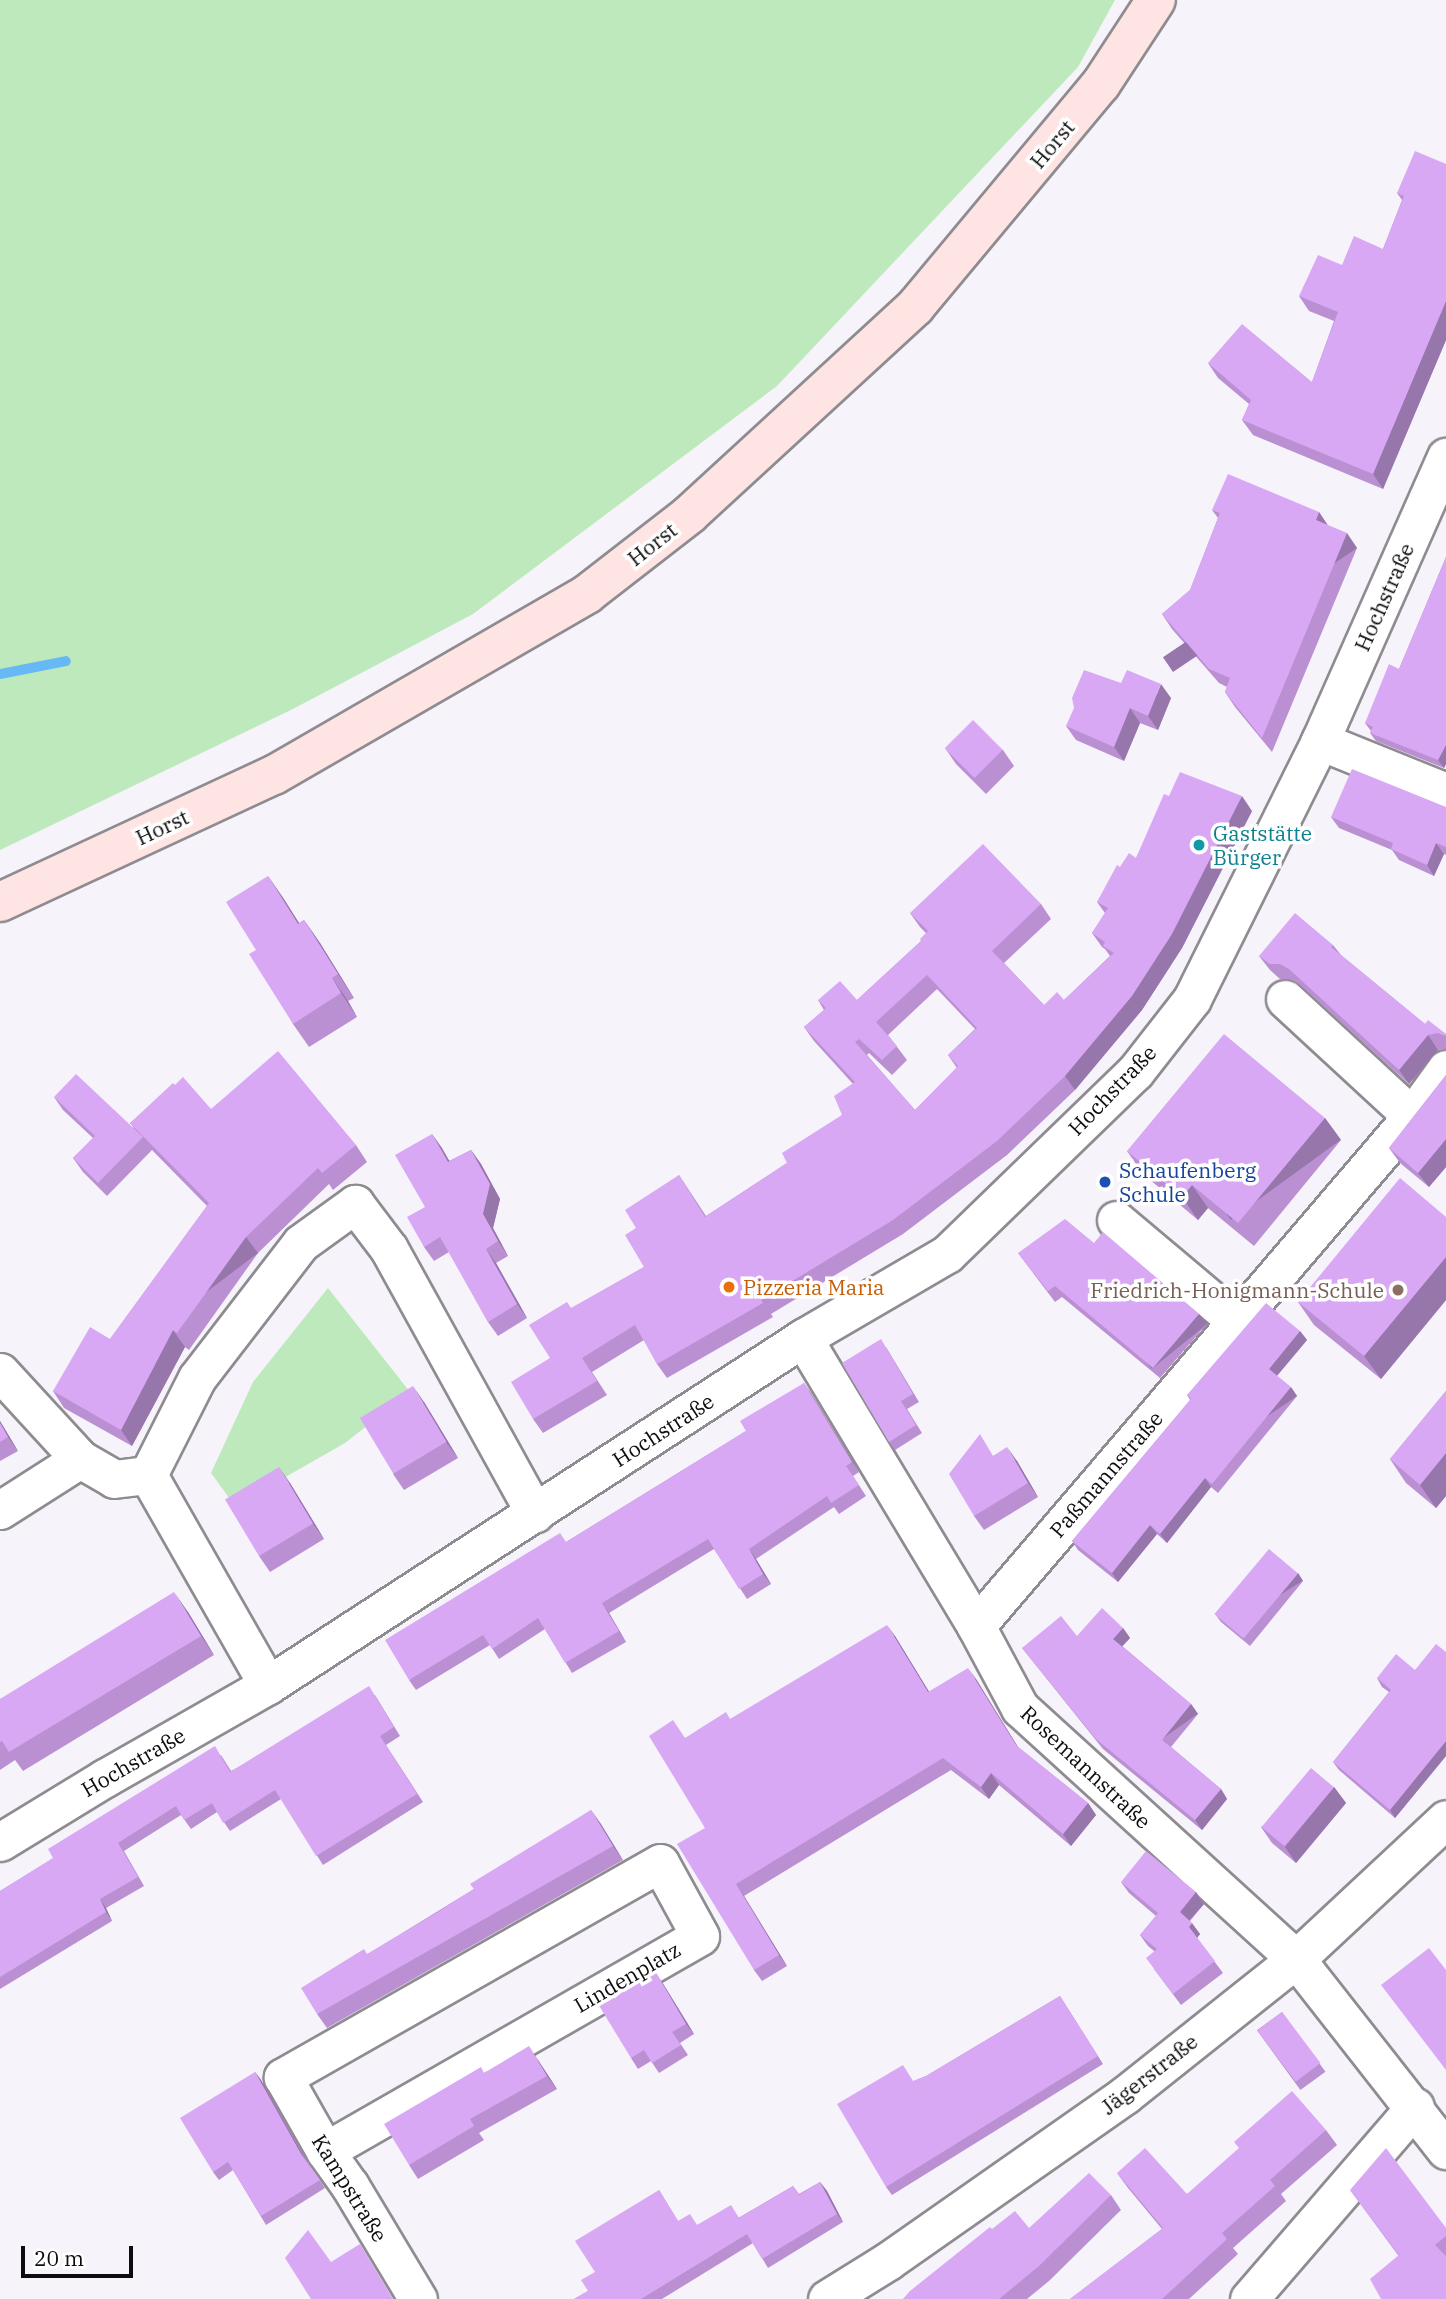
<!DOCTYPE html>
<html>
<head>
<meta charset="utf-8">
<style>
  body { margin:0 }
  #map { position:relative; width:1446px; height:2299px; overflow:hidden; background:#f7f3fa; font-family:"IBM Plex Serif",serif }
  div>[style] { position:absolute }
  .green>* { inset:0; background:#bde9bd }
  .stream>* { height:10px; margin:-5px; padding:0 5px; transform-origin:5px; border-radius:5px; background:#67b9f5 }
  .roads { filter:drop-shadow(2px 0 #8e8b91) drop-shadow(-2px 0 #8e8b91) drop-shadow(0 2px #8e8b91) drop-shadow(0 -2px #8e8b91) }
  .street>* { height:37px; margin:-18.5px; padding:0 18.5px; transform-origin:18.5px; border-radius:18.5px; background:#fff }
  .secondary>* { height:38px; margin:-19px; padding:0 19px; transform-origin:19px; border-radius:19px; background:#fee4e2 }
  .wall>* { inset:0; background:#ba90d3; transform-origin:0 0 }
  .shaded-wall>* { inset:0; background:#9776ac; transform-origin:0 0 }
  .building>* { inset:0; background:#d8a8f5; transform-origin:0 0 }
  .dots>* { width:19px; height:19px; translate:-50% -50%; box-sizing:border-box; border:4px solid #fff; border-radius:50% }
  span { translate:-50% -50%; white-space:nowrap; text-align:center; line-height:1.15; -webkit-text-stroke:7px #fff; paint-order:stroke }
  .street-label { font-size:21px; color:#0c0b0d }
  .culture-label { font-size:21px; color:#0d838f }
  .left { translate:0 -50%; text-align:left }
  .transit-label { font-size:21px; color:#164399 }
  .food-label { font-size:21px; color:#c56008 }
  .education-label { font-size:21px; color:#785e54 }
  .right { translate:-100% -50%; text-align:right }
  .scale { position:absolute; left:21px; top:2246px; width:112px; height:32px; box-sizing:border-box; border:4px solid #0c0b0d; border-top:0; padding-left:9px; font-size:21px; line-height:24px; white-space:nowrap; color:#0c0b0d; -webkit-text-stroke:5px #fff; paint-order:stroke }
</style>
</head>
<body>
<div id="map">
  <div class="green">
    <div style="clip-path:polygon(0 0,1115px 0,1078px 67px,777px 386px,473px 614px,293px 709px,0 850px)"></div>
    <div style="clip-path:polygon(328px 1288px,410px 1392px,345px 1443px,235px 1506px,211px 1473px,253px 1382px)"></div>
  </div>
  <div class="stream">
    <div style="left:0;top:674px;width:67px;rotate:-11.1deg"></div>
  </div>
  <div class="roads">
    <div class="street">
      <div style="left:1320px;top:741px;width:136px;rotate:22deg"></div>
      <div style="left:1285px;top:999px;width:173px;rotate:42.7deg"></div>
      <div style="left:1116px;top:1220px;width:158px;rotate:40.1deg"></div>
      <div style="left:803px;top:1338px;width:336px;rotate:59deg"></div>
      <div style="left:976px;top:1626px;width:93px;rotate:61.8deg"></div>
      <div style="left:1020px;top:1708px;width:373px;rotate:42.3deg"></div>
      <div style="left:1296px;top:1959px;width:243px;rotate:51.9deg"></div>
      <div style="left:0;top:1372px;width:118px;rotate:47.4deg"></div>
      <div style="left:148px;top:1475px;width:109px;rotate:-63.2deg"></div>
      <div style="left:197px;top:1378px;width:170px;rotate:-52.4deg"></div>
      <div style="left:301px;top:1243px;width:67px;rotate:-35.8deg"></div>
      <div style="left:355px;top:1204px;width:56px;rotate:52.9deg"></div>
      <div style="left:389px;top:1249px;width:302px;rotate:61.1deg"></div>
      <div style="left:148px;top:1475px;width:242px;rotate:60.3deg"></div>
      <div style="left:0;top:1510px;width:95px;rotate:-32.5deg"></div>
      <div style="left:80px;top:1459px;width:39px;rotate:30deg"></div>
      <div style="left:114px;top:1479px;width:34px;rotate:-7deg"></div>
      <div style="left:976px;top:1626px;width:671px;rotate:-49.47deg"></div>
      <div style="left:1412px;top:1116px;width:58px;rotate:-54.1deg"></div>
      <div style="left:0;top:1842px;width:123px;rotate:-31.4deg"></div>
      <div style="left:105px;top:1778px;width:188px;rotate:-29.7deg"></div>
      <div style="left:268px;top:1685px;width:638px;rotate:-32.97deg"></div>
      <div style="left:803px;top:1338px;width:167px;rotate:-30.3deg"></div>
      <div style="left:947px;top:1254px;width:262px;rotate:-44.1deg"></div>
      <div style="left:1135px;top:1072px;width:93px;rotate:-52deg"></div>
      <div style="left:1192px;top:999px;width:288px;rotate:-63.6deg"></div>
      <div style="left:1320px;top:741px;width:311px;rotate:-66.1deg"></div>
      <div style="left:325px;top:2151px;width:432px;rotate:-29.8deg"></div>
      <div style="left:700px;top:1936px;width:83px;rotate:-118.7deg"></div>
      <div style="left:660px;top:1863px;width:434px;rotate:150.4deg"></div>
      <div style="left:283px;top:2077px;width:85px;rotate:60.4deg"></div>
      <div style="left:325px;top:2151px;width:43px;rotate:54.5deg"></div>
      <div style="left:350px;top:2186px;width:132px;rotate:59deg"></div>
      <div style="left:827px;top:2299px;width:72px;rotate:-31.9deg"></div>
      <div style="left:888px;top:2261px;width:289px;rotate:-35deg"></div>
      <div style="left:1125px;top:2095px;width:218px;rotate:-38.5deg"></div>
      <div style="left:1296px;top:1959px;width:205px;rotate:-43deg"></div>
      <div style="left:1249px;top:2299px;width:254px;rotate:-49.2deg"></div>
    </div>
    <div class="secondary">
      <div style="left:0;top:902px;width:302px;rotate:-24.9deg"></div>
      <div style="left:274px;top:775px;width:362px;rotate:-30deg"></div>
      <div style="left:587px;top:594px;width:130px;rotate:-37.8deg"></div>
      <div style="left:690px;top:514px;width:306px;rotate:-42.6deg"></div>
      <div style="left:915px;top:307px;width:290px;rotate:-50.2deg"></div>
      <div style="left:1101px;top:84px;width:100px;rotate:-56.8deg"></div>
    </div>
  </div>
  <div class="wall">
    <div style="clip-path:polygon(1446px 164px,1446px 340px,1383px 489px,1253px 435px,1242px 420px,1249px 404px,1218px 378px,1208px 363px,1312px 382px,1334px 321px,1309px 311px,1299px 296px,1342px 265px,1383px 249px,1402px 200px,1397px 193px)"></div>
    <div style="clip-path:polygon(1212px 510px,1319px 512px,1328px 526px,1357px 548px,1272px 752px,1235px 707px,1225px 692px,1227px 687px,1219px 683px,1172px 629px,1162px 614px,1190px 590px,1218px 518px)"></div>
    <div style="clip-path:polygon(1446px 557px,1446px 764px,1444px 768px,1376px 741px,1370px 733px,1371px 731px,1365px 723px,1399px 669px)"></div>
    <div style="clip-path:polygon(1121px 683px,1171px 698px,1158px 730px,1140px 723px,1124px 761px,1076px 740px,1066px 726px)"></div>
    <div style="clip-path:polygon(945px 748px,1003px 750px,1014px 766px,986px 794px,956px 764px)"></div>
    <div style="clip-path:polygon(evenodd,1169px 796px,1252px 811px,1182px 948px,1142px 1010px,1075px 1090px,1007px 1155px,903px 1234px,771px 1314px,773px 1317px,667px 1378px,657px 1364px,644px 1340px,592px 1372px,607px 1395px,543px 1433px,533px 1419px,550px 1358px,572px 1308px,644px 1267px,636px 1228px,679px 1175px,706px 1216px,787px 1163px,842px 1115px,853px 1084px,814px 1041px,804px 1027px,824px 1010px,818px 1000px,857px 1000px,921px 941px,926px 933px,920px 927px,910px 913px,1041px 904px,1051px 919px,1004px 963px,1044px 1005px,1064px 1000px,1110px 956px,1105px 949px,1102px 947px,1092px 933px,1105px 913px,1097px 902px,1120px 867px,1136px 858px,1169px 796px,937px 989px,975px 1029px,948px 1055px,957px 1068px,915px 1110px,867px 1055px,869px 1053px,892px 1075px,907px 1060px,888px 1035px,937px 989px)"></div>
    <div style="clip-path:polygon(1446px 807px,1446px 855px,1444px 854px,1434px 876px,1399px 860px,1392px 850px,1339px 828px,1331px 817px)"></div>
    <div style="clip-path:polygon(268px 876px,299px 923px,304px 920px,320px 943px,354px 998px,348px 1001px,357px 1017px,309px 1047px,293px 1024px,256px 950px)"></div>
    <div style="clip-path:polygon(1333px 945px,1341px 955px,1425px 1024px,1446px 1034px,1446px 1049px,1438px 1050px,1409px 1084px,1299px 984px,1290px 979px,1280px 979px,1270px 970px,1259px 956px)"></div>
    <div style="clip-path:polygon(1446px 1075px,1446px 1167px,1429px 1187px,1400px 1163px,1389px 1148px)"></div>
    <div style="clip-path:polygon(175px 1085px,211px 1109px,356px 1145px,367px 1162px,333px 1190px,329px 1184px,258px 1253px,189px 1350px,185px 1347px,132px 1446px,64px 1408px,53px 1391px,110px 1339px,207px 1206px,152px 1150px,107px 1196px,83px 1172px,73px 1158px,93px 1138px,63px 1110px,54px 1097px,134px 1128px,130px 1123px)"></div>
    <div style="clip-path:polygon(1325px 1118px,1341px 1140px,1254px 1246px,1208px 1208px,1198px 1220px,1143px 1174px,1127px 1151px)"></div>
    <div style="clip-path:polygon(432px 1134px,449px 1161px,471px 1150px,481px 1164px,500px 1199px,493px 1228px,508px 1256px,496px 1263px,527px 1318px,498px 1336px,488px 1322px,449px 1252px,434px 1261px,424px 1247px,425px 1207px)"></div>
    <div style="clip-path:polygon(1446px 1217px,1446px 1300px,1381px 1379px,1314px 1325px,1298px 1302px)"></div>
    <div style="clip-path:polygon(1094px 1243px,1207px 1324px,1160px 1378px,1062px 1297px,1055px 1302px,1018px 1253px)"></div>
    <div style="clip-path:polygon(1300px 1331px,1307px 1340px,1277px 1376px,1297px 1396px,1218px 1493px,1211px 1487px,1167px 1543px,1157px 1534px,1118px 1582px,1078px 1550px,1072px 1541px,1190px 1400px,1187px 1395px)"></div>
    <div style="clip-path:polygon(886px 1347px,919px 1402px,907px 1409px,922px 1433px,895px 1450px,889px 1442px)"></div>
    <div style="clip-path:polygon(804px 1383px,859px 1472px,853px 1476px,866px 1496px,839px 1514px,834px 1507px,756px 1559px,771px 1584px,747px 1599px,714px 1549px,609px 1613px,626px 1642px,572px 1673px,545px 1629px,499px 1659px,490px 1645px,416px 1690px,409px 1680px,566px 1542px,746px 1431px)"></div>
    <div style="clip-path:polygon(1446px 1391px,1446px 1496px,1436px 1508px,1406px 1483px,1390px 1459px)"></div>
    <div style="clip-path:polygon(424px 1402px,458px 1458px,404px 1490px,393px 1474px)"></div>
    <div style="clip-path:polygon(0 1421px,18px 1451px,0 1461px)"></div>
    <div style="clip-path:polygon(994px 1455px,1017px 1461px,1038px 1497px,984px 1530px,974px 1516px)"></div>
    <div style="clip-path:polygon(290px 1483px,324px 1539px,270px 1572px,259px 1556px)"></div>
    <div style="clip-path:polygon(1298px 1573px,1303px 1581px,1250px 1646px,1221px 1622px,1215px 1614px)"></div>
    <div style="clip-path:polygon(188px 1612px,214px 1655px,23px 1771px,15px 1760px,0 1770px,0 1699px)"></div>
    <div style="clip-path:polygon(1123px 1628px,1130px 1638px,1122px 1646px,1191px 1704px,1198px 1714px,1171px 1747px,1221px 1789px,1227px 1799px,1202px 1830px,1103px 1749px,1022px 1648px,1077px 1636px)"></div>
    <div style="clip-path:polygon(895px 1636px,929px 1692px,976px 1679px,1018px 1747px,1088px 1803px,1096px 1815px,1071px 1846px,999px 1785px,989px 1799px,951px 1770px,744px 1896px,787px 1966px,762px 1981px,754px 1970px,705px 1828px,685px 1738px,731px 1719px)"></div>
    <div style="clip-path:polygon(1446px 1652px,1446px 1756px,1395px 1818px,1339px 1770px,1333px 1762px,1389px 1692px,1382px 1687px,1377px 1678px,1415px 1670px)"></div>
    <div style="clip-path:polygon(375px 1695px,400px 1736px,386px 1745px,423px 1802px,323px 1865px,281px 1799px,230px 1831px,217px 1812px,191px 1829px,181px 1815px,124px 1851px,144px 1886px,106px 1908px,112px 1921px,0 1989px,0 1891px,221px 1755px,231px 1771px)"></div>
    <div style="clip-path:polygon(1334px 1787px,1346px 1803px,1296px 1863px,1272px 1843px,1261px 1827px)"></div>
    <div style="clip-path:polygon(591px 1810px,623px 1860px,327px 2028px,317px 2014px,368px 1954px,474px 1889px)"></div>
    <div style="clip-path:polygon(1121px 1882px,1196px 1892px,1204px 1904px,1190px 1921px,1200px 1934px,1197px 1938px,1223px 1973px,1181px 2005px,1154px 1969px,1154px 1951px,1148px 1946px,1140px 1935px,1156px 1916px,1129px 1893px)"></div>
    <div style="clip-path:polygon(662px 1982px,694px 2034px,680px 2043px,688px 2055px,659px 2073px,651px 2061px,638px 2069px,631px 2058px)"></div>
    <div style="clip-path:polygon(1060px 1996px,1103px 2064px,892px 2195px,886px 2187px,914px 2081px,926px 2076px)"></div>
    <div style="left:1282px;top:2012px;width:74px;height:31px;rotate:54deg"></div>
    <div style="clip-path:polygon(538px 2060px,557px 2089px,479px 2133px,484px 2140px,418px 2179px,409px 2165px,485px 2072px)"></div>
    <div style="clip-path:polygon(255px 2072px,261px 2080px,307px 2161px,325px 2188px,266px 2225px,233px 2170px,219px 2180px,213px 2172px)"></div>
    <div style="clip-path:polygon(1326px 2130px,1337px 2145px,1281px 2194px,1286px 2201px,1233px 2248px,1238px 2254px,1189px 2299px,1070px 2299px,1162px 2229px,1128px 2188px,1117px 2173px,1187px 2194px)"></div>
    <div style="clip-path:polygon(820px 2182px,827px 2191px,843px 2222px,768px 2268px,753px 2243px,662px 2299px,574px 2299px,588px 2291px,595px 2272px,659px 2190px,678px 2221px,698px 2225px,740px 2217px,793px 2186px,799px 2194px)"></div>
    <div style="clip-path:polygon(1350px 2190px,1446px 2228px,1446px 2299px,1398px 2255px)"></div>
    <div style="clip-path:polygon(1111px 2195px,1121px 2210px,1049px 2281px,1027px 2299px,903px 2299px,1029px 2228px)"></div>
  </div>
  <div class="shaded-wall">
    <div style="clip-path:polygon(1446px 301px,1446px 340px,1383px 489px,1373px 474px)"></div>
    <div style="clip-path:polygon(1319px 512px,1329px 527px,1316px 520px)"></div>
    <div style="left:1347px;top:533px;width:18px;height:222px;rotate:56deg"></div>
    <div style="clip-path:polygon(1161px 684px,1171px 698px,1158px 730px,1148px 716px)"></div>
    <div style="clip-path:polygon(1130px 708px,1140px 723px,1124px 761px,1114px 747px)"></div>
    <div style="clip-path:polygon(1446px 745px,1446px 764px,1444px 768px,1438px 760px)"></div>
    <div style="clip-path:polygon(1242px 796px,1252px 811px,1182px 948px,1142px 1010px,1075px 1090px,1065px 1076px)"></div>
    <div style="clip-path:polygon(1436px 843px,1444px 854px,1434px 876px,1427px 865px)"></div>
    <div style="clip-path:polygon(268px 876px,284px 899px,314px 947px,298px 924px)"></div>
    <div style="clip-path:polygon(304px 920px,320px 943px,354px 998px,338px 974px)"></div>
    <div style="clip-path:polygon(332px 978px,348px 1001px,357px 1017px,341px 993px)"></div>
    <div style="clip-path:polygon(1428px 1035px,1438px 1050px,1409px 1084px,1399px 1070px)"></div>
    <div style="left:1325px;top:1118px;width:27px;height:136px;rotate:54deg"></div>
    <div style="clip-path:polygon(432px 1134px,442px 1148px,458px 1176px,448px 1162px)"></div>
    <div style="clip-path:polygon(1446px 1139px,1446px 1167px,1429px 1187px,1418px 1173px)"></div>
    <div style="clip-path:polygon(471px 1150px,481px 1164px,500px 1199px,493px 1228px,508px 1256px,498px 1241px,483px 1214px)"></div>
    <div style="clip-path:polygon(1192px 1185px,1208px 1208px,1198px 1220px,1182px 1197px)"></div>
    <div style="left:246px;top:1237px;width:20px;height:118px;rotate:53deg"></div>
    <div style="clip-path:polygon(486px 1249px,496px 1263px,527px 1318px,517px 1304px)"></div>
    <div style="clip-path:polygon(1446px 1257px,1446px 1300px,1381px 1379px,1364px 1356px)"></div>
    <div style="left:1199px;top:1314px;width:13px;height:71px;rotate:51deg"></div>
    <div style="clip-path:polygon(173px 1330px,185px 1347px,132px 1446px,121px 1430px)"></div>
    <div style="clip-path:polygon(1300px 1331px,1307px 1340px,1275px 1378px,1269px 1369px)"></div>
    <div style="clip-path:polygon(804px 1383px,811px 1393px,859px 1472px,852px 1462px)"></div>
    <div style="clip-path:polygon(413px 1386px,424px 1402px,458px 1458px,446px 1442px)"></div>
    <div style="left:1291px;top:1387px;width:11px;height:125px;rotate:56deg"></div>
    <div style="clip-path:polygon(0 1421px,18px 1451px,8px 1437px,0 1423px)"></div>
    <div style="clip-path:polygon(1007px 1447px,1017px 1461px,1038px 1497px,1028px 1483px)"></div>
    <div style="clip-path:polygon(1446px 1453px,1446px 1496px,1436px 1508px,1420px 1485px)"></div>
    <div style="clip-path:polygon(279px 1467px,290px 1483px,324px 1539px,313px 1524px)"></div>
    <div style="clip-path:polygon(1205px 1478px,1211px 1487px,1167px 1543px,1160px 1534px)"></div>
    <div style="clip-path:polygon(1150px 1525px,1157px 1534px,1118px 1582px,1112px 1573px)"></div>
    <div style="clip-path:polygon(749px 1549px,756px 1559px,771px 1584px,763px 1574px)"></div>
    <div style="left:1298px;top:1573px;width:9px;height:85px;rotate:58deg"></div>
    <div style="clip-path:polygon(174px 1592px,188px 1612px,214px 1655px,201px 1636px)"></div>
    <div style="clip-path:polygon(602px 1603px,609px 1613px,626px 1642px,619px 1631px)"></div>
    <div style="clip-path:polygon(887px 1625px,895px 1636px,936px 1703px,928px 1692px)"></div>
    <div style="clip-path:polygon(1123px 1628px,1130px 1638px,1120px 1649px,1113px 1639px)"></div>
    <div style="clip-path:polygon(968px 1668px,976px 1679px,1024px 1757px,1016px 1745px)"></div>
    <div style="left:1191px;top:1704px;width:12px;height:46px;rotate:55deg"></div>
    <div style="clip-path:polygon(1446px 1741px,1446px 1756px,1395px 1818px,1390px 1810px)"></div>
    <div style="clip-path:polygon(991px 1773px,999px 1785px,989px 1799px,981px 1787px)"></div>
    <div style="clip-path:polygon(1334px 1787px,1346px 1803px,1296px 1863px,1285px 1847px)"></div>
    <div style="clip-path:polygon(1221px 1789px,1227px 1799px,1202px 1830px,1195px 1820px)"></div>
    <div style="clip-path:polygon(1088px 1803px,1096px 1815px,1071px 1846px,1063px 1834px)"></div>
    <div style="clip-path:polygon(591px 1810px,601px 1824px,623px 1860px,613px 1846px)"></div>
    <div style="clip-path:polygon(736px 1884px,744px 1896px,787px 1966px,779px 1955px)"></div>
    <div style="clip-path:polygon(1196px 1892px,1204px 1904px,1187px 1923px,1180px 1912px)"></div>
    <div style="clip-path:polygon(100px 1899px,106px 1908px,112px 1921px,106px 1912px)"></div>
    <div style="clip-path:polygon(1192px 1923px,1200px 1934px,1197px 1938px,1189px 1927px)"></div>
    <div style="clip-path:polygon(655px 1971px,662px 1982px,694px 2034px,686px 2024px)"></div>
    <div style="clip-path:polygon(529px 2046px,538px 2060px,557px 2089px,547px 2076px)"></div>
    <div style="clip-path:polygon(255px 2072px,261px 2080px,307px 2162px,301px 2154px)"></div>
    <div style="clip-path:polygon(820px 2182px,827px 2191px,843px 2222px,837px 2214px)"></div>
  </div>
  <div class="building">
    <div style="clip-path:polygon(1415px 151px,1446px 164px,1446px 301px,1373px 474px,1242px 420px,1251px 400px,1208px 363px,1242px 324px,1312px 382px,1338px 312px,1299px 296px,1318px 255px,1342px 265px,1354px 236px,1383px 249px,1404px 196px,1397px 193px)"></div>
    <div style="clip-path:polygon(1228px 474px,1319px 512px,1316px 520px,1347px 533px,1262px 738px,1225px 692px,1230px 678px,1209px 669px,1162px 614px,1190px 590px,1220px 513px,1212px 510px)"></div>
    <div style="clip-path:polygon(1446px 557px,1446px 745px,1438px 760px,1370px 733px,1373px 727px,1365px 723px,1389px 664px,1399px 669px)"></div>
    <div style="clip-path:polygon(1084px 670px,1121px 683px,1127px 670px,1161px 684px,1148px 716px,1130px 708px,1114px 747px,1066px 726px,1074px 708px,1072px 698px)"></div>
    <div style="left:973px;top:720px;width:42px;height:40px;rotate:45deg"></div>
    <div style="clip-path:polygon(1352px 769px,1446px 807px,1446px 847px,1436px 843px,1427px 865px,1391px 849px,1393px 843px,1331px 817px)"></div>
    <div style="clip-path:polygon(evenodd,1180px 772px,1242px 796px,1172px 934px,1132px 996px,1065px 1076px,997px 1141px,893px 1220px,761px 1300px,763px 1303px,657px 1364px,635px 1325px,582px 1358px,597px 1381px,533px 1419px,511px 1382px,550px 1358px,529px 1325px,567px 1302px,571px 1308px,644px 1267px,625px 1235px,636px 1228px,625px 1210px,679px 1175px,705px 1217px,787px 1163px,782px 1153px,842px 1115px,834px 1096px,855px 1082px,804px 1027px,826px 1008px,818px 1000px,840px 981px,857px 1000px,921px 941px,920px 939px,928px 931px,910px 913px,983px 844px,1041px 904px,992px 951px,1044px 1005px,1057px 992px,1064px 1000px,1114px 953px,1103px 946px,1105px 942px,1092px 933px,1108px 908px,1097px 902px,1117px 865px,1120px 867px,1129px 853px,1136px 858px,1164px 794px,1169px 796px,1180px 772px,927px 975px,977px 1028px,948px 1055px,958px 1066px,915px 1110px,855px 1042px,859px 1039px,882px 1060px,897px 1046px,876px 1022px,927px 975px)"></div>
    <div style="clip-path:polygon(268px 876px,298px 924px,304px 920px,338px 974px,332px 978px,341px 993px,293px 1024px,249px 954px,256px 950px,226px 902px)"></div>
    <div style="clip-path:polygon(1295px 913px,1333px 945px,1331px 947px,1425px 1024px,1428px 1020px,1446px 1034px,1446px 1036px,1438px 1033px,1428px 1035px,1399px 1070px,1289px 969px,1280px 964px,1270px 964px,1259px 956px)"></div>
    <div style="clip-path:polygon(1224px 1034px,1325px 1118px,1238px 1223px,1192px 1185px,1182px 1197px,1127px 1151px)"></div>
    <div style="clip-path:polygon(278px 1051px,356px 1145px,322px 1173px,318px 1168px,246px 1237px,177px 1333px,173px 1330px,121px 1430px,53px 1391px,90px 1327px,110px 1339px,209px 1203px,130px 1123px,173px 1083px,175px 1085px,183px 1077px,211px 1109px)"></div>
    <div style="clip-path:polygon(76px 1074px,143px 1137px,98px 1183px,73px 1158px,95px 1136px,54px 1097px)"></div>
    <div style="clip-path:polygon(1446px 1075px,1446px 1139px,1418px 1173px,1389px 1148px)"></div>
    <div style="clip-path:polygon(432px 1134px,448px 1162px,471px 1150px,490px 1184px,483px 1214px,498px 1241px,486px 1249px,517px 1304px,488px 1322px,440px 1237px,424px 1247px,407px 1217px,425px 1207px,395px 1155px)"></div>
    <div style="clip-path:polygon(1400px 1178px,1446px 1217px,1446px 1257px,1364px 1356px,1298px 1302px)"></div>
    <div style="clip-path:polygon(1065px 1219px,1094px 1243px,1103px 1232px,1199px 1314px,1153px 1368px,1055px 1286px,1048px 1291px,1018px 1253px)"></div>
    <div style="clip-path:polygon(1266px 1303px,1300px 1331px,1269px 1369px,1291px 1387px,1212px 1484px,1205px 1478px,1160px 1534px,1150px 1525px,1112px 1573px,1072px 1541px,1191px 1399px,1187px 1395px)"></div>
    <div style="clip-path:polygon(881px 1339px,913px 1394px,901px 1401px,916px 1425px,889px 1442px,842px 1363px)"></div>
    <div style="clip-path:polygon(804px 1383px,852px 1462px,846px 1466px,859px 1485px,831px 1503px,827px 1496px,749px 1549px,763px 1574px,739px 1589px,708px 1539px,602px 1603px,619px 1631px,565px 1663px,538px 1618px,492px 1649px,483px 1635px,409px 1680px,385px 1640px,560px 1533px,566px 1542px,670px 1478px,746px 1431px,740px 1421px)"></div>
    <div style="left:413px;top:1386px;width:65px;height:62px;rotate:59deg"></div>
    <div style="clip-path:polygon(1446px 1391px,1446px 1453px,1420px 1485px,1390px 1459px)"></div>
    <div style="clip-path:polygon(0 1423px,8px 1437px,0 1442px)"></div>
    <div style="clip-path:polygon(980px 1434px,993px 1456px,1007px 1447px,1028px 1483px,974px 1516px,949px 1474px)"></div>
    <div style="left:279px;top:1467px;width:66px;height:63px;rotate:59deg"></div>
    <div style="left:1269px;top:1549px;width:38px;height:85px;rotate:40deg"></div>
    <div style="clip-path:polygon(174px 1592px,201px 1636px,9px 1752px,2px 1741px,0 1742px,0 1699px)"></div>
    <div style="clip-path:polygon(1102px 1608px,1123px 1628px,1113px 1639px,1191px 1704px,1162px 1740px,1221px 1789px,1195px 1820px,1096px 1739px,1022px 1648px,1061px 1616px,1077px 1636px)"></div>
    <div style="clip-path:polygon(887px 1625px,928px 1692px,968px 1668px,1016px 1745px,1088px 1803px,1063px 1834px,991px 1773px,981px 1787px,943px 1758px,736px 1884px,779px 1955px,754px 1970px,677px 1844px,705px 1828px,649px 1736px,673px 1720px,685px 1738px,726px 1712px,730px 1719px)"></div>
    <div style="clip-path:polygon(1436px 1644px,1446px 1652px,1446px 1741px,1390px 1810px,1333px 1762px,1391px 1690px,1377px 1678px,1396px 1654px,1415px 1670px)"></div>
    <div style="clip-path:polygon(369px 1686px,394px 1727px,380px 1736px,417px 1794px,316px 1856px,275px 1790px,223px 1823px,212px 1803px,184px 1820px,176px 1806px,118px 1843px,138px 1877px,100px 1899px,106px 1912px,0 1977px,0 1891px,53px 1858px,48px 1849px,215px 1746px,230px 1772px)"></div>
    <div style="left:1311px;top:1768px;width:30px;height:77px;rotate:40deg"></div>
    <div style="clip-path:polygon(591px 1810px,613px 1846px,317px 2014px,301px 1988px,364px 1949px,367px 1954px,438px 1912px,474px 1889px,470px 1884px)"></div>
    <div style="clip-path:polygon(1146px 1851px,1196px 1892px,1180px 1912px,1192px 1923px,1189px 1927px,1215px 1961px,1173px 1994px,1146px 1958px,1157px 1949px,1140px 1935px,1158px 1913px,1121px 1882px)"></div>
    <div style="clip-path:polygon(1429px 1948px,1446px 1970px,1446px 2070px,1381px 1985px)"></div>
    <div style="clip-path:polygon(655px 1971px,686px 2024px,672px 2032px,681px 2045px,652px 2063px,644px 2050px,631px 2058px,598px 2004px)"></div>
    <div style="clip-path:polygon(1060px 1996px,1098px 2056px,886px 2187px,837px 2104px,903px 2065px,913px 2081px,926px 2076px)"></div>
    <div style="left:1282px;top:2012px;width:64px;height:31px;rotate:53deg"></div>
    <div style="clip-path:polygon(529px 2046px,547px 2076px,470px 2119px,474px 2126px,409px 2165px,384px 2124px,481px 2067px,484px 2073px)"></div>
    <div style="clip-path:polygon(255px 2072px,301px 2154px,320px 2180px,261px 2216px,228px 2162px,213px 2172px,180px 2118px)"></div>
    <div style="clip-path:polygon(1292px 2091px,1326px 2130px,1270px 2180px,1275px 2186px,1222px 2233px,1227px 2239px,1162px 2299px,1070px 2299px,1163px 2228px,1117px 2173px,1145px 2148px,1187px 2194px,1239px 2148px,1234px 2142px)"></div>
    <div style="clip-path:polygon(1386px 2148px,1446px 2228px,1446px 2236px,1435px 2245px,1446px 2256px,1446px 2299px,1381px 2299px,1370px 2279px,1399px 2255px,1350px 2190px)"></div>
    <div style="clip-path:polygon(1089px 2173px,1111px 2195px,1039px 2266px,999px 2299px,903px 2299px,910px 2291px,990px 2227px,992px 2229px,1015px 2211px,1029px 2228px)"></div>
    <div style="clip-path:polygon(820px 2182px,837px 2214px,762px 2259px,747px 2234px,641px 2299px,574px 2299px,588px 2291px,581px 2280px,595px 2272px,575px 2241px,659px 2190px,678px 2221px,690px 2214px,697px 2225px,731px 2205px,739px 2218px,793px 2186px,799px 2195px)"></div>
    <div style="clip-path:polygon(308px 2230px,331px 2262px,360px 2244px,393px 2299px,311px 2299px,285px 2258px)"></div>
  </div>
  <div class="dots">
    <div style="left:1199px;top:845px;background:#0f9aa8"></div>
    <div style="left:1105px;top:1182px;background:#1a4fb4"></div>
    <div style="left:729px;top:1287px;background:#e8710a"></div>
    <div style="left:1398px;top:1290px;background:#8d6e63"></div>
  </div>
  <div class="street-label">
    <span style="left:1052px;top:144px;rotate:-50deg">Horst</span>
    <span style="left:652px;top:544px;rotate:-38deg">Horst</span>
    <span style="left:1384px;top:597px;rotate:-66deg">Hochstraße</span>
    <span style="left:162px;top:827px;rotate:-25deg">Horst</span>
    <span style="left:1112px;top:1090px;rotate:-46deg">Hochstraße</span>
    <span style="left:663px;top:1430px;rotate:-33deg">Hochstraße</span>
    <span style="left:1106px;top:1474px;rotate:-49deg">Paßmannstraße</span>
    <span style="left:133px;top:1762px;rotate:-30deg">Hochstraße</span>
    <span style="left:1086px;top:1767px;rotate:43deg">Rosemannstraße</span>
    <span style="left:627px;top:1977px;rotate:-30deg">Lindenplatz</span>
    <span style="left:1149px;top:2074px;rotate:-38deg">Jägerstraße</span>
    <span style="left:350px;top:2188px;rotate:58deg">Kampstraße</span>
  </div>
  <div class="culture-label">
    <span class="left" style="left:1213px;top:845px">Gaststätte<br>Bürger</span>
  </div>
  <div class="transit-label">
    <span class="left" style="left:1119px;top:1182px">Schaufenberg<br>Schule</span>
  </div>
  <div class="food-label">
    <span class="left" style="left:743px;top:1287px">Pizzeria Maria</span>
  </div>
  <div class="education-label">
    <span class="right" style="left:1384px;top:1290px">Friedrich-Honigmann-Schule</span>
  </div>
  <div class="scale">20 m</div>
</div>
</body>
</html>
